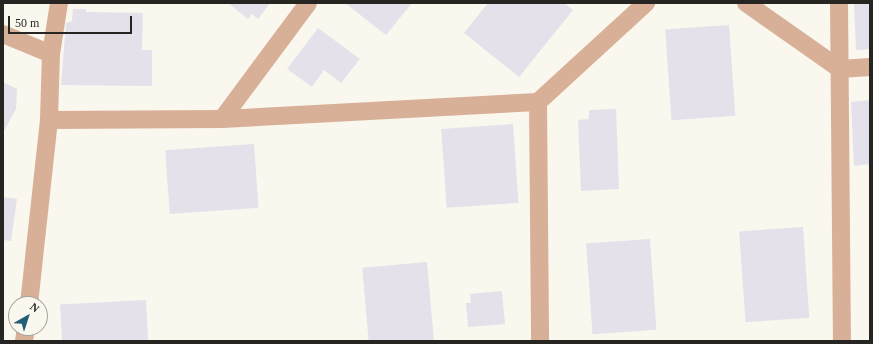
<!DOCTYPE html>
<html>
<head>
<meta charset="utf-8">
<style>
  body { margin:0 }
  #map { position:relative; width:873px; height:344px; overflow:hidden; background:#faf7ee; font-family:"Times New Roman",serif }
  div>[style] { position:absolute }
  .building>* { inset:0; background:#e4e1eb; transform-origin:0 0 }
  .minor>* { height:18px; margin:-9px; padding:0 9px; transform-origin:9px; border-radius:9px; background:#d8b097 }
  span { translate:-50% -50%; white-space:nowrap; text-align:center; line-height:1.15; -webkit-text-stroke:4px #faf7ee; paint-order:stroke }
  .frame { position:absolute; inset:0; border:4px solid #262521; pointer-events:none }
  .north { position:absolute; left:8px; top:296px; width:40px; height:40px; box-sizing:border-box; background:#faf7ee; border:1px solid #a5a39c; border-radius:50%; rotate:39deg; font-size:11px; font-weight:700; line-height:16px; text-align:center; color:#262521 }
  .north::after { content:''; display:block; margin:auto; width:14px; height:18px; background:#225e76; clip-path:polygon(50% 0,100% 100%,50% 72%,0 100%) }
  .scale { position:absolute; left:8px; top:16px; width:124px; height:18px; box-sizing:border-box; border:2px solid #262521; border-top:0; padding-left:5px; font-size:12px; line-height:14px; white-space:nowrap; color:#262521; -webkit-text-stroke:3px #faf7ee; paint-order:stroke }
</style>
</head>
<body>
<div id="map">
  <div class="building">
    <div style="clip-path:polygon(228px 3px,270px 3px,258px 19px,252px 14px,248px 19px)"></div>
    <div style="clip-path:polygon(345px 3px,412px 3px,386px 35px)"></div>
    <div style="clip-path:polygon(488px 3px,564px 3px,573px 10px,519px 77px,464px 33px)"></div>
    <div style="clip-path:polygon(854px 3px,870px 3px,870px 49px,856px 50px)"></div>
    <div style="clip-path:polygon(73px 9px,86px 9px,86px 12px,143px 13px,142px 50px,152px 50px,152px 86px,61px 85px,66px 23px,72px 21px)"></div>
    <div style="left:729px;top:25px;width:91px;height:64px;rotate:86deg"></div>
    <div style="clip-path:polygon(318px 28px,360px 59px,341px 83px,324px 70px,312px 87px,287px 69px)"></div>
    <div style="clip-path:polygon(3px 82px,17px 89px,16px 109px,3px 133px)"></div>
    <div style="clip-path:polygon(870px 100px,870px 164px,854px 166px,851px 102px)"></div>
    <div style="clip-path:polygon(616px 109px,619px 189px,581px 191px,578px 120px,589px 119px,589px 110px)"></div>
    <div style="left:513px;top:124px;width:79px;height:72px;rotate:86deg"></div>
    <div style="left:254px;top:144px;width:64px;height:89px;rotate:86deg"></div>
    <div style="clip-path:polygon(3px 197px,17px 199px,11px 241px,3px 240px)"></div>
    <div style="left:803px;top:227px;width:91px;height:64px;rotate:86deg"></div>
    <div style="left:650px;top:239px;width:91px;height:64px;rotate:86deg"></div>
    <div style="left:427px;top:262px;width:78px;height:65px;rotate:85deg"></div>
    <div style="clip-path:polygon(502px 291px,505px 324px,468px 327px,466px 303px,471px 303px,470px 294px)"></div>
    <div style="left:146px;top:300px;width:41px;height:86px;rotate:87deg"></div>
  </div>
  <div class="minor">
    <div style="left:746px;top:3px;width:115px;rotate:35.1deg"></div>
    <div style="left:840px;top:69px;width:30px;rotate:-4deg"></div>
    <div style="left:839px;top:3px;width:338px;rotate:89.5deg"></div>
    <div style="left:3px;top:34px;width:52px;rotate:22.6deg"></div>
    <div style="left:538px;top:102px;width:239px;rotate:89.5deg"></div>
    <div style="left:222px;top:119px;width:144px;rotate:-53.4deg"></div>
    <div style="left:49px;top:120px;width:173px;rotate:-0.3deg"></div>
    <div style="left:222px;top:119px;width:316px;rotate:-3.1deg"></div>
    <div style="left:538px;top:102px;width:147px;rotate:-42.5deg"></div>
    <div style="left:29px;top:304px;width:185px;rotate:-83.8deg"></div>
    <div style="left:49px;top:120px;width:66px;rotate:-88.3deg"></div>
    <div style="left:51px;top:54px;width:52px;rotate:-81.1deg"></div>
    <div style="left:24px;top:341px;width:13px;rotate:-81deg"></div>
  </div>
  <div class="frame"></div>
  <div class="north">N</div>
  <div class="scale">50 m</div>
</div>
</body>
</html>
